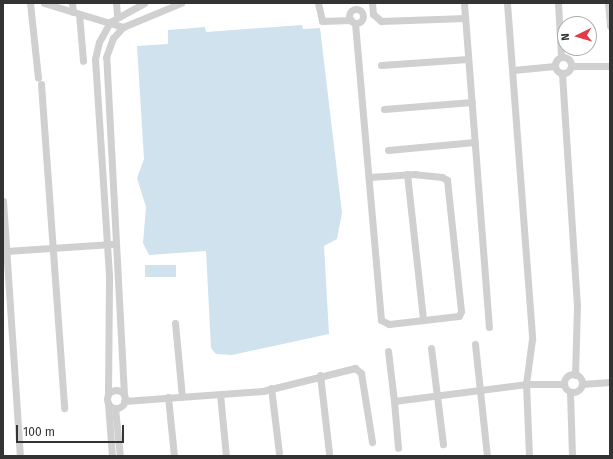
<!DOCTYPE html>
<html>
<head>
<meta charset="utf-8">
<style>
  body { margin:0 }
  #map { position:relative; width:613px; height:459px; overflow:hidden; background:#fff; font-family:"Fira Sans",sans-serif }
  div>[style] { position:absolute }
  .water>* { inset:0; background:#cfe2ee; transform-origin:0 0 }
  .minor>* { height:7px; margin:-3.5px; padding:0 3.5px; transform-origin:3.5px; border-radius:3.5px; background:#d0d0d0 }
  .minor>.ring { margin:-3.5px; padding:0; box-sizing:content-box; background:none; border:7px solid #d0d0d0; border-radius:50% }
  span { translate:-50% -50%; white-space:nowrap; text-align:center; line-height:1.15; -webkit-text-stroke:4px #fff; paint-order:stroke }
  .frame { position:absolute; inset:0; border:4px solid #333; pointer-events:none }
  .north { position:absolute; left:557px; top:16px; width:40px; height:40px; box-sizing:border-box; background:#fff; border:1px solid #adadad; border-radius:50%; rotate:265deg; font-size:11px; font-weight:700; line-height:16px; text-align:center; color:#333 }
  .north::after { content:''; display:block; margin:auto; width:14px; height:18px; background:#e63946; clip-path:polygon(50% 0,100% 100%,50% 72%,0 100%) }
  .scale { position:absolute; left:16px; top:425px; width:108px; height:18px; box-sizing:border-box; border:2px solid #333; border-top:0; padding-left:5px; font-size:12px; line-height:14px; white-space:nowrap; color:#333; -webkit-text-stroke:3px #fff; paint-order:stroke }
</style>
</head>
<body>
<div id="map">
  <div class="water">
    <div style="clip-path:polygon(302px 25px,303px 29px,320px 28px,342px 213px,337px 239px,324px 246px,329px 334px,232px 355px,216px 354px,211px 348px,206px 251px,149px 255px,143px 243px,146px 207px,137px 178px,144px 159px,137px 46px,168px 44px,168px 30px,205px 27px,206px 32px)"></div>
    <div style="left:176px;top:265px;width:12px;height:31px;rotate:90deg"></div>
  </div>
  <div class="minor">
    <div style="left:30px;top:3px;width:75px;rotate:83.9deg"></div>
    <div style="left:44px;top:3px;width:83px;rotate:16.9deg"></div>
    <div style="left:72px;top:3px;width:9px;rotate:84deg"></div>
    <div style="left:116px;top:3px;width:12px;rotate:85deg"></div>
    <div style="left:318px;top:3px;width:18px;rotate:77deg"></div>
    <div style="left:322px;top:21px;width:29px;rotate:-2deg"></div>
    <div style="left:372px;top:3px;width:11px;rotate:85deg"></div>
    <div style="left:373px;top:14px;width:11px;rotate:41deg"></div>
    <div style="left:381px;top:21px;width:84px;rotate:-2deg"></div>
    <div style="left:464px;top:3px;width:325px;rotate:85.6deg"></div>
    <div style="left:507px;top:3px;width:337px;rotate:85.7deg"></div>
    <div style="left:532px;top:339px;width:45px;rotate:97.6deg"></div>
    <div style="left:526px;top:384px;width:72px;rotate:87.6deg"></div>
    <div style="left:558px;top:3px;width:54px;rotate:86.8deg"></div>
    <div style="left:608px;top:3px;width:23px;rotate:85deg"></div>
    <div class="ring" style="left:349px;top:9px;width:7px;height:7px"></div>
    <div style="left:79px;top:14px;width:47px;rotate:85.1deg"></div>
    <div style="left:355px;top:23px;width:298px;rotate:85deg"></div>
    <div style="left:381px;top:320px;width:9px;rotate:27deg"></div>
    <div style="left:389px;top:324px;width:70px;rotate:-6.5deg"></div>
    <div style="left:459px;top:316px;width:5px;rotate:-68deg"></div>
    <div style="left:461px;top:311px;width:132px;rotate:-96.1deg"></div>
    <div style="left:447px;top:180px;width:6px;rotate:-149deg"></div>
    <div style="left:442px;top:177px;width:27px;rotate:-174deg"></div>
    <div style="left:415px;top:174px;width:46px;rotate:176.3deg"></div>
    <div class="ring" style="left:555px;top:57px;width:9px;height:9px"></div>
    <div style="left:381px;top:65px;width:87px;rotate:-3.9deg"></div>
    <div style="left:571px;top:66px;width:39px"></div>
    <div style="left:513px;top:70px;width:42px;rotate:-5.4deg"></div>
    <div style="left:562px;top:74px;width:231px;rotate:86.3deg"></div>
    <div style="left:577px;top:305px;width:70px;rotate:91.6deg"></div>
    <div style="left:41px;top:84px;width:325px;rotate:85.9deg"></div>
    <div style="left:384px;top:109px;width:88px;rotate:-4.5deg"></div>
    <div style="left:388px;top:150px;width:87px;rotate:-5.3deg"></div>
    <div style="left:407px;top:174px;width:147px;rotate:83.7deg"></div>
    <div style="left:3px;top:201px;width:256px;rotate:86.2deg"></div>
    <div style="left:6px;top:251px;width:106px;rotate:-3.8deg"></div>
    <div style="left:175px;top:323px;width:74px;rotate:84.6deg"></div>
    <div style="left:475px;top:344px;width:113px;rotate:83.9deg"></div>
    <div style="left:431px;top:348px;width:97px;rotate:82.9deg"></div>
    <div style="left:388px;top:351px;width:50px;rotate:83.2deg"></div>
    <div style="left:394px;top:401px;width:133px;rotate:-7.3deg"></div>
    <div style="left:526px;top:384px;width:38px"></div>
    <div class="ring" style="left:564px;top:374px;width:11px;height:11px"></div>
    <div style="left:320px;top:375px;width:79px;rotate:83.4deg"></div>
    <div style="left:582px;top:384px;width:28px;rotate:-4deg"></div>
    <div style="left:271px;top:388px;width:65px;rotate:83deg"></div>
    <div class="ring" style="left:107px;top:390px;width:11px;height:11px"></div>
    <div style="left:570px;top:392px;width:64px;rotate:88.2deg"></div>
    <div style="left:108px;top:394px;width:119px;rotate:-89.5deg"></div>
    <div style="left:109px;top:275px;width:216px;rotate:-93.7deg"></div>
    <div style="left:95px;top:59px;width:17px;rotate:-77deg"></div>
    <div style="left:99px;top:42px;width:23px;rotate:-61deg"></div>
    <div style="left:110px;top:22px;width:39px;rotate:-29deg"></div>
    <div style="left:220px;top:394px;width:62px;rotate:84.5deg"></div>
    <div style="left:124px;top:395px;width:338px;rotate:-93deg"></div>
    <div style="left:106px;top:57px;width:20px;rotate:-70deg"></div>
    <div style="left:113px;top:38px;width:15px;rotate:-48deg"></div>
    <div style="left:123px;top:27px;width:63px;rotate:-22.5deg"></div>
    <div style="left:168px;top:397px;width:59px;rotate:84.2deg"></div>
    <div style="left:124px;top:401px;width:139px;rotate:-4.1deg"></div>
    <div style="left:263px;top:391px;width:95px;rotate:-14deg"></div>
    <div style="left:355px;top:368px;width:8px;rotate:40deg"></div>
    <div style="left:361px;top:373px;width:70px;rotate:80.9deg"></div>
    <div style="left:394px;top:401px;width:47px;rotate:85.1deg"></div>
    <div style="left:108px;top:403px;width:53px;rotate:85.7deg"></div>
    <div style="left:115px;top:408px;width:48px;rotate:84.1deg"></div>
  </div>
  <div class="frame"></div>
  <div class="north">N</div>
  <div class="scale">100 m</div>
</div>
</body>
</html>
